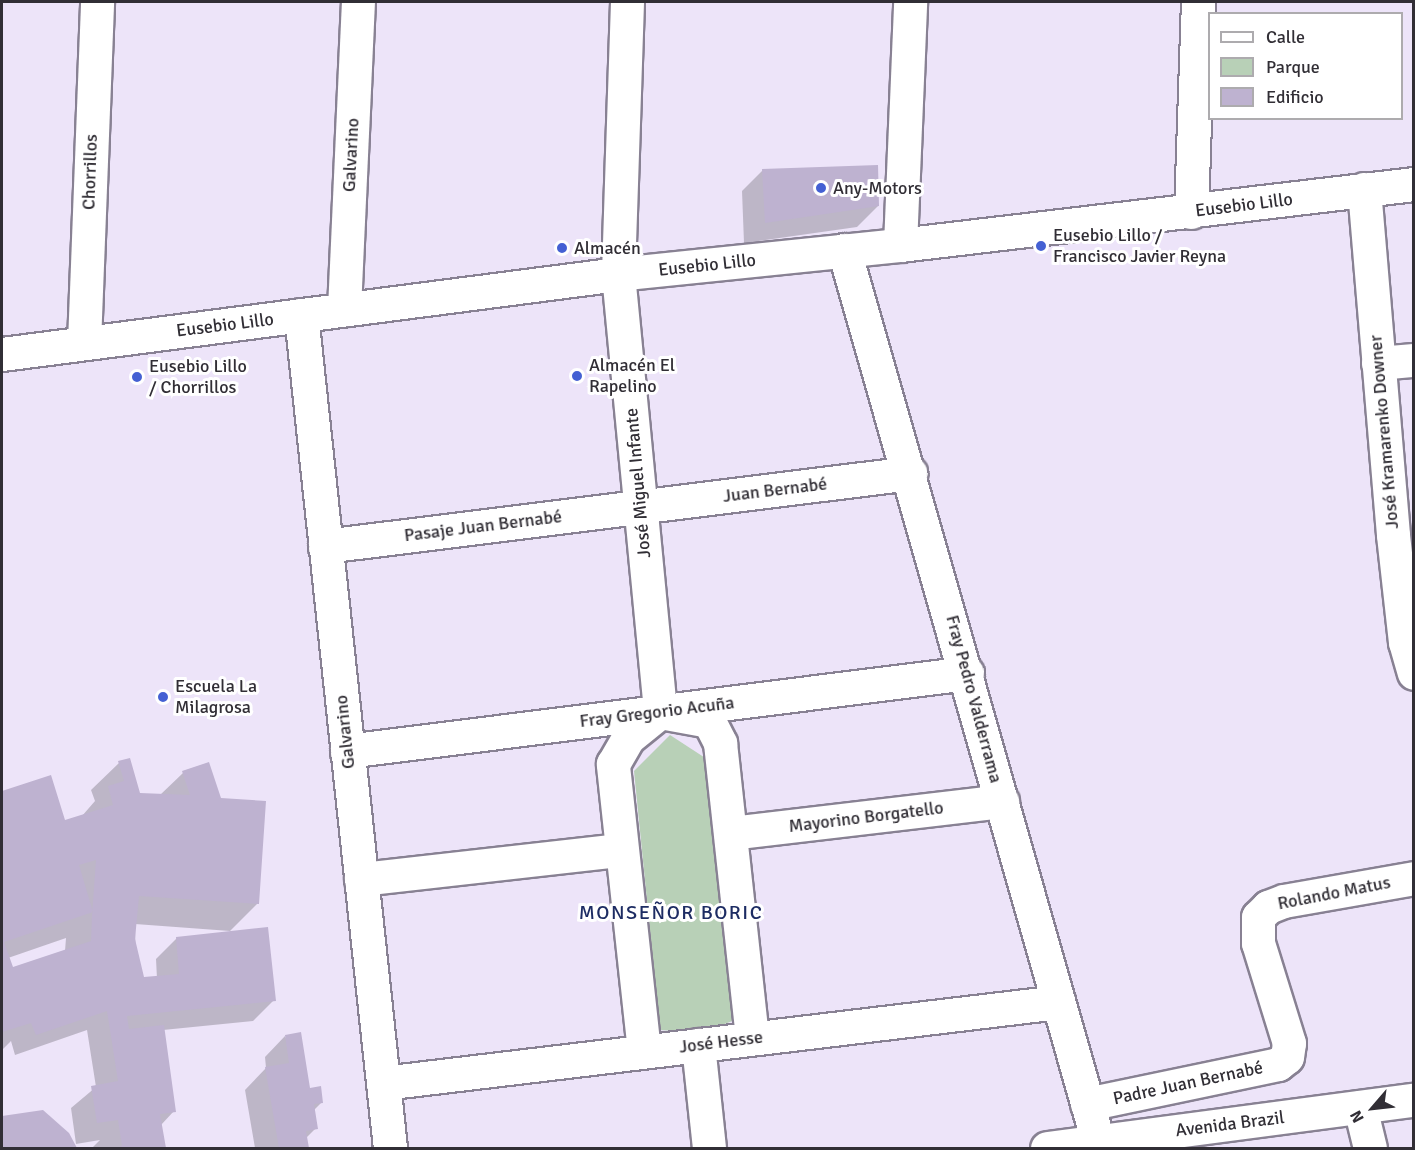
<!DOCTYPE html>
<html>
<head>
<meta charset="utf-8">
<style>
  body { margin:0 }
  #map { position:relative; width:1415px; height:1150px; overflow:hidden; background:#ede4f9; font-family:Signika,sans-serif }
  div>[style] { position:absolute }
  .green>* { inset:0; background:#b8d0b7 }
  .shadow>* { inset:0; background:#0003 }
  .building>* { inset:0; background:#beb2d0 }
  .roads { filter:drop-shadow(2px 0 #888193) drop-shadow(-2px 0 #888193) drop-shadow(0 2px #888193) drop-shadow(0 -2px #888193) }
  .minor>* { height:33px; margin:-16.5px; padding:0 16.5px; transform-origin:16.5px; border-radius:16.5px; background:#fff }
  .dots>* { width:16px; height:16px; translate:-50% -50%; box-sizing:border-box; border:3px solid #fff; border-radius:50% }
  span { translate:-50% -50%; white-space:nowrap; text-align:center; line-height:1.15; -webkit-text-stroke:6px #fff; paint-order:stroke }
  .street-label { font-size:18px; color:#312e35 }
  .poi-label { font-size:18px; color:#312e35 }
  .left { translate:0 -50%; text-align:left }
  .neighbourhood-label { font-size:20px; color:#1d2c63; letter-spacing:1.5px }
  .frame { position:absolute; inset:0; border:3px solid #312e35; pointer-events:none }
  .legend { position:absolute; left:1208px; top:12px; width:195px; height:108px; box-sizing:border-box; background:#fff; border:2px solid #adabae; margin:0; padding:8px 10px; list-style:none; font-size:18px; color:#312e35 }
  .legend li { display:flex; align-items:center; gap:12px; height:30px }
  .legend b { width:30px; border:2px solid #adabae }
  .north { position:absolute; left:1343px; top:1078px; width:60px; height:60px; -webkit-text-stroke:4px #fff; paint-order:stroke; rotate:242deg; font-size:16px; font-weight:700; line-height:24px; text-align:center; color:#312e35 }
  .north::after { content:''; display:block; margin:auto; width:21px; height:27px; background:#312e35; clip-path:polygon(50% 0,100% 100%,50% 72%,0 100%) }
</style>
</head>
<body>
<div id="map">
  <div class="green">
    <div style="clip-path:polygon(670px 735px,713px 763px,735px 1020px,701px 1033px,660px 1030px,634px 771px)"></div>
  </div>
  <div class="shadow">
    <div style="clip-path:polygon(763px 170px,878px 206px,857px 227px,744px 243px,742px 191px)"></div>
    <div style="clip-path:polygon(evenodd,119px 763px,139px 794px,160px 795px,183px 773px,208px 764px,258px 903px,230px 931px,135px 924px,136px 983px,157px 979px,156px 959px,177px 938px,274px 1000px,253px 1021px,163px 1030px,174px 1111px,161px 1125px,164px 1148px,92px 1148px,100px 1140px,76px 1144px,71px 1108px,96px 1087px,87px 1030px,15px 1055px,11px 1041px,2px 1050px,2px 793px,50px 777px,64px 821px,82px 816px,95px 801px,91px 790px,119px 763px,66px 938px,65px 951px,12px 970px,8px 958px,66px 938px)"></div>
    <div style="clip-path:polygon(285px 1036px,309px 1090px,322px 1102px,313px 1111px,316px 1128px,306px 1138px,308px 1148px,255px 1148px,245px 1090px,266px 1068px,265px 1057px)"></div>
    <div style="clip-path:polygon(42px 1112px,68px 1134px,76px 1148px,2px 1148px,2px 1117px)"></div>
  </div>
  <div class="building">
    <div style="clip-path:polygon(878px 165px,879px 206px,765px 223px,762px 169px)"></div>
    <div style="clip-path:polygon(evenodd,130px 758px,140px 793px,190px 795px,182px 771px,209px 762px,221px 798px,266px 801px,259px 904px,139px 896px,135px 939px,144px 977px,179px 974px,176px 937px,268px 927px,276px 1001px,127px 1016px,129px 1029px,164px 1025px,176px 1112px,160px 1114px,166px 1148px,117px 1148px,122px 1146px,118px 1120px,97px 1123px,91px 1086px,118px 1081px,107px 1011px,36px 1035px,31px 1023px,2px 1032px,2px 791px,51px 775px,65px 820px,113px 805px,108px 786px,124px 781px,118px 761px,130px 758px,96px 860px,92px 916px,91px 941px,13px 967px,4px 942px,93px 912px,79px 865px,96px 860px)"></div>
    <div style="clip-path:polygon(301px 1032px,310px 1088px,321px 1086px,323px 1103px,314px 1104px,318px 1129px,306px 1131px,309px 1148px,279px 1148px,265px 1067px,289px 1063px,285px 1035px)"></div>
    <div style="clip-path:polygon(43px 1110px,69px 1133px,77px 1148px,2px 1148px,2px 1116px)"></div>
  </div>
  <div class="roads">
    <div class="minor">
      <div style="left:627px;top:2px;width:272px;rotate:91.9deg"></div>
      <div style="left:618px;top:274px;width:440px;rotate:84.5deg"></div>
      <div style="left:1364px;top:189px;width:347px;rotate:85.2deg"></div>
      <div style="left:1393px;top:535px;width:108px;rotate:83.6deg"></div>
      <div style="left:1405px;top:642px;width:32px;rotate:74deg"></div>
      <div style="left:1191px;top:212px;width:210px;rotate:-88.1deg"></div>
      <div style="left:900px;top:245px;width:243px;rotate:-87.6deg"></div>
      <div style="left:844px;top:250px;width:934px;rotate:74.09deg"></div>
      <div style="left:344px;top:309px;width:307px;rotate:-87.4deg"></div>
      <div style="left:301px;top:315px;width:838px;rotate:83.9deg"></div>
      <div style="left:84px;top:343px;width:341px;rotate:-87.8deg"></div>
      <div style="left:2px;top:354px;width:621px;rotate:-7.4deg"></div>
      <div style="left:618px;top:274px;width:283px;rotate:-5.9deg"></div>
      <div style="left:900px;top:245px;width:518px;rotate:-6.77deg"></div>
      <div style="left:1378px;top:363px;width:36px;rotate:-5deg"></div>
      <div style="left:325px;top:546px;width:590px;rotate:-7.11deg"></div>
      <div style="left:347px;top:751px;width:625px;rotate:-7.17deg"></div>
      <div style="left:731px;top:833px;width:273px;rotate:-6.7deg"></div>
      <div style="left:361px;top:879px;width:262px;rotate:-6.4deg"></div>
      <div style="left:698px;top:1045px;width:104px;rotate:83.9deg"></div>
      <div style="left:644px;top:1051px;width:289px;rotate:-96.2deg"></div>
      <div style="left:613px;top:764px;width:30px;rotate:-60deg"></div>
      <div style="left:628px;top:738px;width:41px;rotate:-39.1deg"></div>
      <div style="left:660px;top:712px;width:50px;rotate:10.4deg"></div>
      <div style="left:709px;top:721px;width:25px;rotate:63deg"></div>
      <div style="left:720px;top:743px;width:297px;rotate:83.8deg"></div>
      <div style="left:383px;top:1083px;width:680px;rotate:-6.84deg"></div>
      <div style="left:1087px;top:1104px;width:195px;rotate:-11.8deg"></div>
      <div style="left:1278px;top:1064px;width:11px;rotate:-38deg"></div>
      <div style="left:1287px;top:1057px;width:14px;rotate:-82deg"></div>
      <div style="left:1289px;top:1043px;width:105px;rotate:-107.2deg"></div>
      <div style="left:1258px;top:943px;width:26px;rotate:-90deg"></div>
      <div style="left:1258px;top:917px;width:14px;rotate:-45deg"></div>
      <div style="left:1268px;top:907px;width:17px;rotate:-21deg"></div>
      <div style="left:1284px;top:901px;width:132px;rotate:-10deg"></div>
      <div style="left:1360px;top:1107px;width:42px;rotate:76.3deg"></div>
      <div style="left:1047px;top:1148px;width:370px;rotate:-7.5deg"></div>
    </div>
  </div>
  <div class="dots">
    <div style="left:821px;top:188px;background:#4460d3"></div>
    <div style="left:1041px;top:246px;background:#4460d3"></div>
    <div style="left:562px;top:248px;background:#4460d3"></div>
    <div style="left:577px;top:376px;background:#4460d3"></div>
    <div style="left:137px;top:377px;background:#4460d3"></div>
    <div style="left:163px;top:697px;background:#4460d3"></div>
  </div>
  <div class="street-label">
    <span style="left:351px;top:155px;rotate:-87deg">Galvarino</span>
    <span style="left:90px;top:172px;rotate:-88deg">Chorrillos</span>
    <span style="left:1244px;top:205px;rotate:-7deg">Eusebio Lillo</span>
    <span style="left:707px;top:265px;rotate:-6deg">Eusebio Lillo</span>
    <span style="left:225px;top:325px;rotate:-7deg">Eusebio Lillo</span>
    <span style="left:1384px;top:432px;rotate:-95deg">José Kramarenko Downer</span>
    <span style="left:638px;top:483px;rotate:-95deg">José Miguel Infante</span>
    <span style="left:775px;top:490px;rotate:-7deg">Juan Bernabé</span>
    <span style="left:483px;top:526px;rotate:-7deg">Pasaje Juan Bernabé</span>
    <span style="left:974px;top:699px;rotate:75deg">Fray Pedro Valderrama</span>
    <span style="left:657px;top:712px;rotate:-7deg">Fray Gregorio Acuña</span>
    <span style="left:345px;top:732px;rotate:-96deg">Galvarino</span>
    <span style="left:866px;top:817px;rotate:-7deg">Mayorino Borgatello</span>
    <span style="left:1334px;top:893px;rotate:-11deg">Rolando Matus</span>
    <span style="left:721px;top:1042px;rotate:-7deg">José Hesse</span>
    <span style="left:1188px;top:1083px;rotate:-12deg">Padre Juan Bernabé</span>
    <span style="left:1230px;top:1124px;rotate:-7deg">Avenida Brazil</span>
  </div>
  <div class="poi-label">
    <span class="left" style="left:833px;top:188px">Any-Motors</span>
    <span class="left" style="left:1053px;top:246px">Eusebio Lillo /<br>Francisco Javier Reyna</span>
    <span class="left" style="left:574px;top:248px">Almacén</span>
    <span class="left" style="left:589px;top:376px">Almacén El<br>Rapelino</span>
    <span class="left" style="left:149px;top:377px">Eusebio Lillo<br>/ Chorrillos</span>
    <span class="left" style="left:175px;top:697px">Escuela La<br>Milagrosa</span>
  </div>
  <div class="neighbourhood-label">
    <span style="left:671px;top:912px">MONSEÑOR BORIC</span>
  </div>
  <div class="frame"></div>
  <ul class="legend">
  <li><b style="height:8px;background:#fff"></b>Calle</li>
  <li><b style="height:16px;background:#b8d0b7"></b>Parque</li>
  <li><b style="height:16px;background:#beb2d0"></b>Edificio</li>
  </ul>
  <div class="north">N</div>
</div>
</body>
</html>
